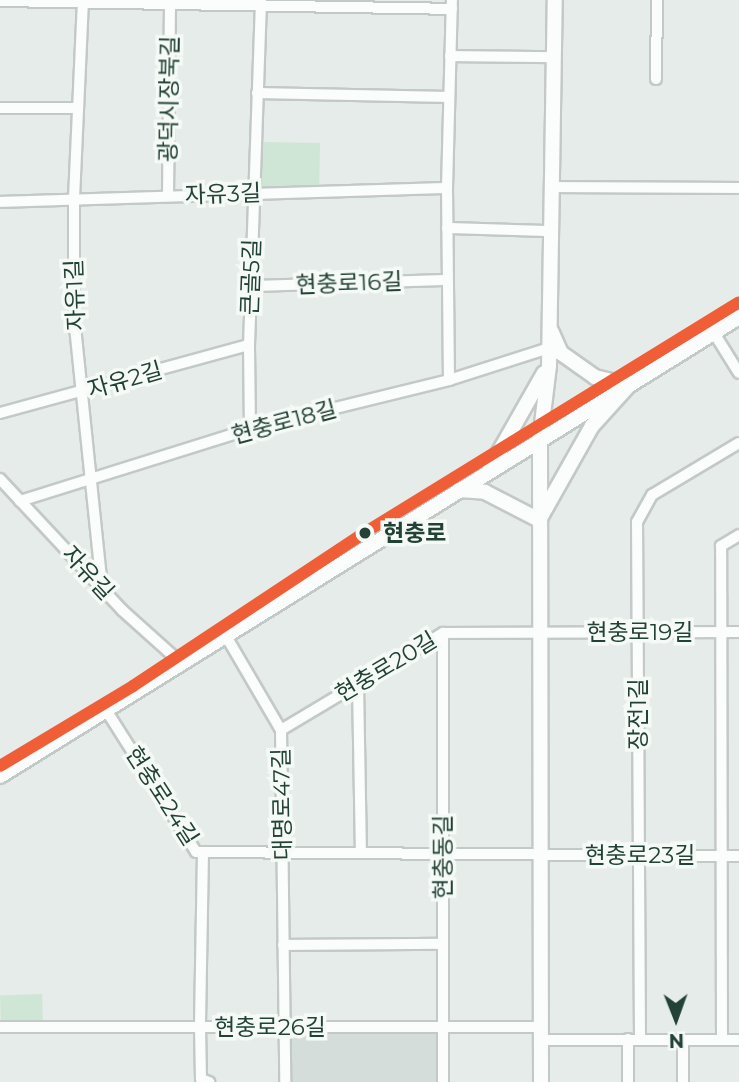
<!DOCTYPE html>
<html>
<head>
<meta charset="utf-8">
<style>
  body { margin:0 }
  #map { position:relative; width:739px; height:1082px; overflow:hidden; background:#e6ece9; font-family:Montserrat,"Noto Sans KR",sans-serif }
  div>[style] { position:absolute }
  .built>* { inset:0; background:#d4ddd9; transform-origin:0 0 }
  .green>* { inset:0; background:#cfe5d5; transform-origin:0 0 }
  .roads { filter:drop-shadow(2px 0 #c3c9c6) drop-shadow(-2px 0 #c3c9c6) drop-shadow(0 2px #c3c9c6) drop-shadow(0 -2px #c3c9c6) }
  .street>* { height:10px; margin:-5px; padding:0 5px; transform-origin:5px; border-radius:5px; background:#fbfcfc }
  .secondary>* { height:14px; margin:-7px; padding:0 7px; transform-origin:7px; border-radius:7px; background:#fbfcfc }
  .metro-1>* { height:12px; margin:-6px; padding:0 6px; transform-origin:6px; border-radius:6px; background:#ef5e37 }
  .dots>* { width:19px; height:19px; translate:-50% -50%; box-sizing:border-box; border:4px solid #f5faf7; border-radius:50% }
  span { translate:-50% -50%; white-space:nowrap; text-align:center; line-height:1.15; -webkit-text-stroke:7px #f5faf7; paint-order:stroke }
  .street-label { font-size:23px; color:#224137 }
  .stop-label { font-size:23px; color:#224137; font-weight:700 }
  .left { translate:0 -50%; text-align:left }
  .north { position:absolute; left:641px; top:984px; width:70px; height:70px; -webkit-text-stroke:5px #f5faf7; paint-order:stroke; rotate:179deg; font-size:19px; font-weight:700; line-height:28px; text-align:center; color:#224137 }
  .north::after { content:''; display:block; margin:auto; width:24px; height:32px; background:#224137; clip-path:polygon(50% 0,100% 100%,50% 72%,0 100%) }
</style>
</head>
<body>
<div id="map">
  <div class="built">
    <div style="left:289px;top:1031px;width:150px;height:51px"></div>
  </div>
  <div class="green">
    <div style="left:260px;top:142px;width:60px;height:50px;rotate:1deg"></div>
    <div style="left:42px;top:994px;width:29px;height:42px;rotate:88deg"></div>
  </div>
  <div class="roads">
    <div class="street">
      <div style="left:83px;top:0;width:198px;rotate:92.6deg"></div>
      <div style="left:74px;top:198px;width:119px;rotate:90deg"></div>
      <div style="left:74px;top:317px;width:272px;rotate:84.1deg"></div>
      <div style="left:0;top:1px;width:452px;rotate:1deg"></div>
      <div style="left:450px;top:56px;width:104px;rotate:0.6deg"></div>
      <div style="left:656px;top:79px;width:79px;rotate:-89.3deg"></div>
      <div style="left:257px;top:93px;width:192px;rotate:1.2deg"></div>
      <div style="left:0;top:108px;width:76px"></div>
      <div style="left:551px;top:187px;width:188px;rotate:0.3deg"></div>
      <div style="left:168px;top:195px;width:192px;rotate:-89.4deg"></div>
      <div style="left:0;top:202px;width:447px;rotate:-1.8deg"></div>
      <div style="left:447px;top:228px;width:102px;rotate:1.7deg"></div>
      <div style="left:251px;top:286px;width:196px;rotate:-1.8deg"></div>
      <div style="left:714px;top:333px;width:47px;rotate:58deg"></div>
      <div style="left:449px;top:380px;width:192px;rotate:-90.6deg"></div>
      <div style="left:447px;top:188px;width:188px;rotate:-88.5deg"></div>
      <div style="left:0;top:413px;width:258px;rotate:-15.3deg"></div>
      <div style="left:250px;top:429px;width:84px;rotate:-90.7deg"></div>
      <div style="left:249px;top:345px;width:345px;rotate:-88deg"></div>
      <div style="left:0;top:479px;width:179px;rotate:47deg"></div>
      <div style="left:122px;top:610px;width:79px;rotate:41.9deg"></div>
      <div style="left:20px;top:501px;width:241px;rotate:-17.4deg"></div>
      <div style="left:250px;top:429px;width:205px;rotate:-13.8deg"></div>
      <div style="left:449px;top:380px;width:105px;rotate:-17.7deg"></div>
      <div style="left:226px;top:636px;width:109px;rotate:59.7deg"></div>
      <div style="left:281px;top:730px;width:352px;rotate:89.3deg"></div>
      <div style="left:358px;top:684px;width:169px;rotate:89deg"></div>
      <div style="left:106px;top:710px;width:168px;rotate:57.6deg"></div>
      <div style="left:196px;top:852px;width:543px;rotate:0.42deg"></div>
      <div style="left:281px;top:730px;width:189px;rotate:-30.9deg"></div>
      <div style="left:443px;top:633px;width:296px;rotate:-0.2deg"></div>
      <div style="left:203px;top:852px;width:175px;rotate:91deg"></div>
      <div style="left:200px;top:1027px;width:52px;rotate:88.9deg"></div>
      <div style="left:201px;top:1079px;width:9px;rotate:21deg"></div>
      <div style="left:283px;top:945px;width:160px;rotate:-0.4deg"></div>
      <div style="left:0;top:1027px;width:541px"></div>
      <div style="left:628px;top:1039px;width:43px;rotate:90deg"></div>
      <div style="left:640px;top:1039px;width:517px;rotate:-90.33deg"></div>
      <div style="left:637px;top:522px;width:31px;rotate:-61deg"></div>
      <div style="left:652px;top:495px;width:101px;rotate:-30.9deg"></div>
      <div style="left:541px;top:1040px;width:198px"></div>
      <div style="left:683px;top:1040px;width:42px;rotate:90deg"></div>
      <div style="left:722px;top:1040px;width:494px;rotate:-90.1deg"></div>
      <div style="left:721px;top:546px;width:21px;rotate:-31deg"></div>
      <div style="left:443px;top:1082px;width:449px;rotate:-90deg"></div>
    </div>
    <div class="secondary">
      <div style="left:490px;top:468px;width:109px;rotate:-60.4deg"></div>
      <div style="left:459px;top:490px;width:26px;rotate:4deg"></div>
      <div style="left:485px;top:492px;width:61px;rotate:27.4deg"></div>
      <div style="left:539px;top:520px;width:108px;rotate:-60.6deg"></div>
      <div style="left:592px;top:426px;width:55px;rotate:-47.9deg"></div>
      <div style="left:629px;top:385px;width:35px;rotate:-167deg"></div>
      <div style="left:595px;top:377px;width:42px;rotate:-144.8deg"></div>
      <div style="left:561px;top:353px;width:24px;rotate:-114deg"></div>
      <div style="left:0;top:776px;width:870px;rotate:-31.84deg"></div>
      <div style="left:541px;top:1082px;width:642px;rotate:-90.09deg"></div>
      <div style="left:540px;top:440px;width:75px;rotate:-83.1deg"></div>
      <div style="left:549px;top:366px;width:366px;rotate:-89.1deg"></div>
    </div>
  </div>
  <div class="metro-1">
    <div style="left:0;top:766px;width:155px;rotate:-31deg"></div>
    <div style="left:133px;top:686px;width:277px;rotate:-33.5deg"></div>
    <div style="left:364px;top:533px;width:440px;rotate:-31.6deg"></div>
  </div>
  <div class="dots">
    <div style="left:365px;top:533px;background:#224137"></div>
  </div>
  <div class="street-label">
    <span style="left:169px;top:99px;rotate:-89deg">광덕시장북길</span>
    <span style="left:223px;top:194px;rotate:-2deg">자유3길</span>
    <span style="left:251px;top:277px;rotate:-88deg">큰골5길</span>
    <span style="left:349px;top:283px;rotate:-2deg">현충로16길</span>
    <span style="left:75px;top:295px;rotate:-92deg">자유1길</span>
    <span style="left:125px;top:380px;rotate:-16deg">자유2길</span>
    <span style="left:284px;top:422px;rotate:-15deg">현충로18길</span>
    <span style="left:88px;top:573px;rotate:47deg">자유길</span>
    <span style="left:640px;top:632px">현충로19길</span>
    <span style="left:386px;top:667px;rotate:-31deg">현충로20길</span>
    <span style="left:638px;top:714px;rotate:-90deg">장전1길</span>
    <span style="left:162px;top:796px;rotate:57deg">현충로24길</span>
    <span style="left:282px;top:804px;rotate:-91deg">대명로47길</span>
    <span style="left:640px;top:855px">현충로23길</span>
    <span style="left:443px;top:857px;rotate:-90deg">현충동길</span>
    <span style="left:270px;top:1027px">현충로26길</span>
  </div>
  <div class="stop-label">
    <span class="left" style="left:383px;top:533px">현충로</span>
  </div>
  <div class="north">N</div>
</div>
</body>
</html>
